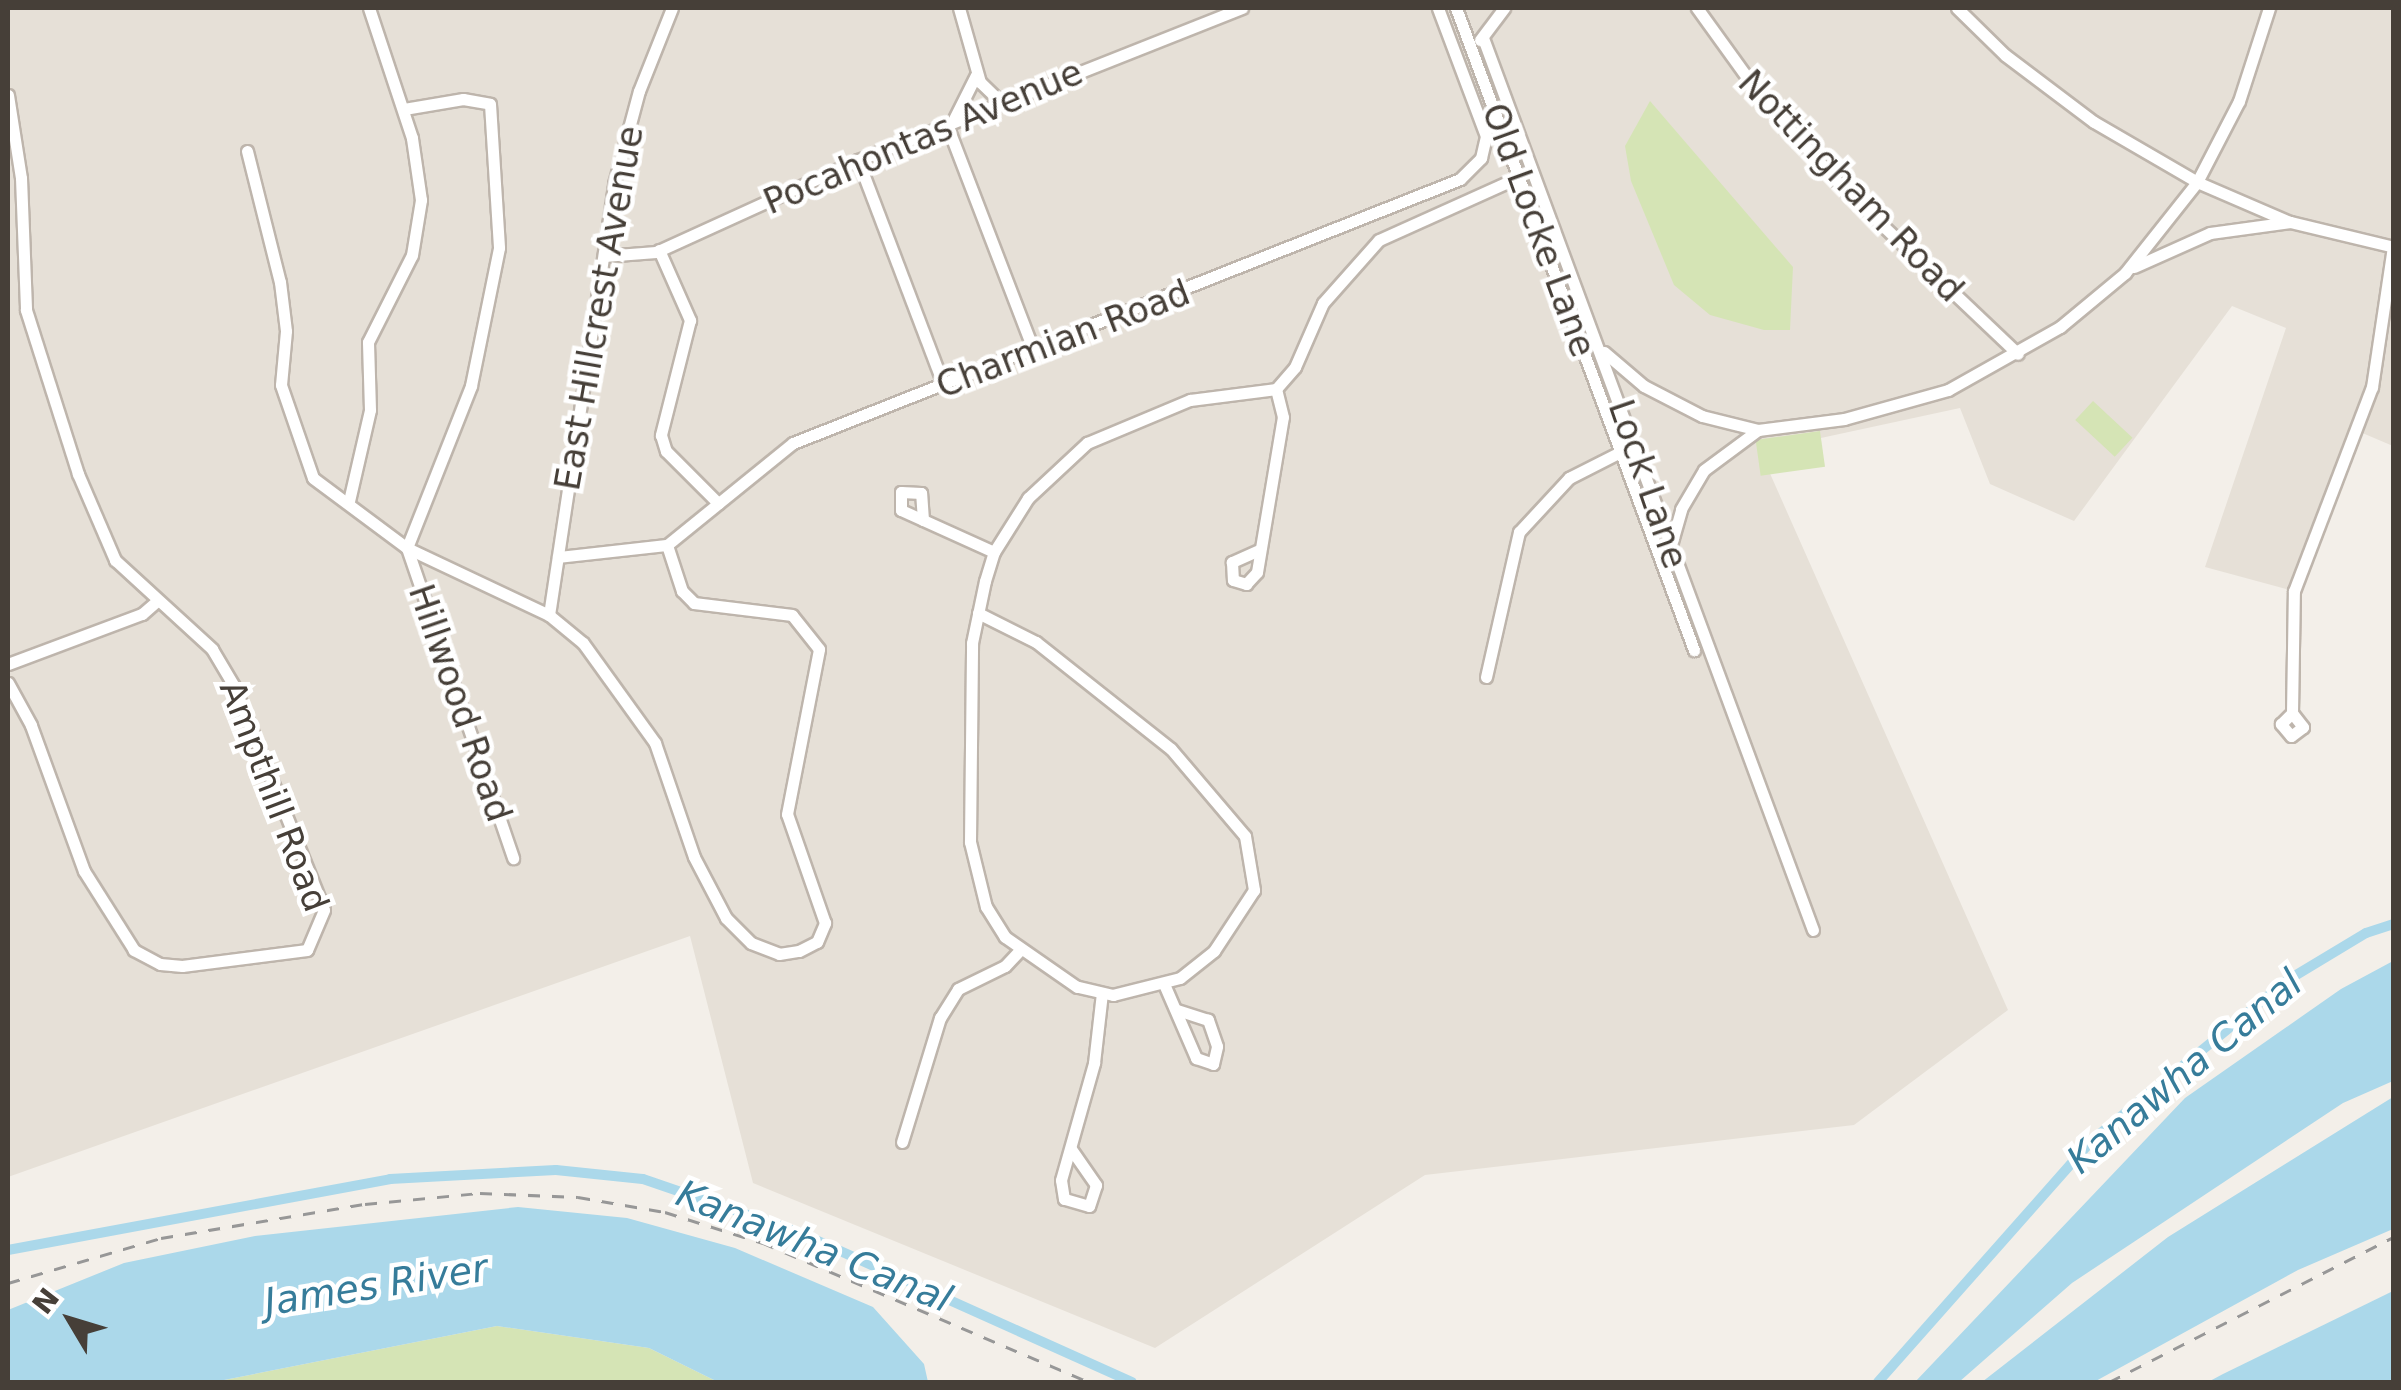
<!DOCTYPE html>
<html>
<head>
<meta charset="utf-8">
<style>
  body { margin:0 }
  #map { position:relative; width:2401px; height:1390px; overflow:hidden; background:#f3efe9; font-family:"DejaVu Sans",sans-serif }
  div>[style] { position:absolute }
  .residential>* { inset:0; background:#e6e0d7 }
  .green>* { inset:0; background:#d5e4b5; transform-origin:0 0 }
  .water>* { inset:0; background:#abd8ea }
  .canal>* { height:10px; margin:-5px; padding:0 5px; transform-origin:5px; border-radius:5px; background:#abd8ea }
  .roads { filter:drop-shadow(2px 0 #beb5ac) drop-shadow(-2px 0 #beb5ac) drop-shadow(0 2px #beb5ac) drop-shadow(0 -2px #beb5ac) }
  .minor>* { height:11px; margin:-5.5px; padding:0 5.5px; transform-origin:5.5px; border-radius:5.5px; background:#fff }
  .rail>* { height:2.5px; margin-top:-1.25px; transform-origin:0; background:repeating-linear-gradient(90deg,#979797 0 12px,transparent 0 24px) }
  span { translate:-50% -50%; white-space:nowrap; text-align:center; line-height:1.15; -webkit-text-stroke:9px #fff; paint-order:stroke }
  .street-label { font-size:35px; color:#463f38 }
  .water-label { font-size:38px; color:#367c9a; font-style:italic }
  .frame { position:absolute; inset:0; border:10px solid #463f38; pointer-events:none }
  .north { position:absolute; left:20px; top:1270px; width:100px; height:100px; -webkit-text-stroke:8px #fff; paint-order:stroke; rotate:308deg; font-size:28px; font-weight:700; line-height:40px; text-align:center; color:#463f38 }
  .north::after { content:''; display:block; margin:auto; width:35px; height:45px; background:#463f38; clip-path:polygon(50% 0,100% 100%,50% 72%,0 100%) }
</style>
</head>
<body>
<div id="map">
  <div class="residential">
    <div style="clip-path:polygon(8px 8px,2393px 8px,2393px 446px,2360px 432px,2294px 591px,2205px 567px,2286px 328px,2232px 306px,2074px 521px,1990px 484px,1960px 408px,1760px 451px,2008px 1010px,1854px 1125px,1425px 1175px,1155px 1348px,753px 1183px,690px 936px,8px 1177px)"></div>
  </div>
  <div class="green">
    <div style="clip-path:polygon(1650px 101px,1793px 267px,1790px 330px,1764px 330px,1710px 315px,1674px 285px,1631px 181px,1625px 146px)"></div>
    <div style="left:2093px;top:401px;width:54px;height:26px;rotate:43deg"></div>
    <div style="left:1820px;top:431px;width:36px;height:65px;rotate:82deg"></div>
    <div style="clip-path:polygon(497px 1326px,649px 1348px,718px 1382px,214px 1382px)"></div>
  </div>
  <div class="water">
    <div style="clip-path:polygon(2393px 961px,2393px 1081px,2343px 1103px,2072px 1283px,1959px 1382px,1915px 1382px,2185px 1098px,2341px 989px)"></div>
    <div style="clip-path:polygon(2393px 1097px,2393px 1229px,2298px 1270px,2094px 1382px,1982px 1382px,2168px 1237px)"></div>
    <div style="clip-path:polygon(518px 1207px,627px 1218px,735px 1248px,873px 1307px,924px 1364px,928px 1382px,718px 1382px,649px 1348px,497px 1326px,214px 1382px,8px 1382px,8px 1310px,124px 1263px,255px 1236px)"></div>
    <div style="clip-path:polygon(2393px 1291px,2393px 1382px,2208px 1382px,2223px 1374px)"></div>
  </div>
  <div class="canal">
    <div style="left:8px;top:1250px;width:389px;rotate:-10.5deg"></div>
    <div style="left:390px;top:1179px;width:166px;rotate:-3.1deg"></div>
    <div style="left:556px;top:1170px;width:87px;rotate:5.9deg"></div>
    <div style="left:643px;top:1179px;width:164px;rotate:18.9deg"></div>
    <div style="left:798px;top:1232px;width:366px;rotate:24.2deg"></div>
    <div style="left:1878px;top:1382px;width:322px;rotate:-48.5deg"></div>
    <div style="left:2091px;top:1141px;width:254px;rotate:-39.3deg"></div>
    <div style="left:2288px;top:980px;width:91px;rotate:-31.1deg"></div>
    <div style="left:2366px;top:933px;width:29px;rotate:-18deg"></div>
  </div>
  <div class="roads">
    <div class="minor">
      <div style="left:959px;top:8px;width:77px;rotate:74.2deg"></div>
      <div style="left:980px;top:82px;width:29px;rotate:44deg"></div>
      <div style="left:1456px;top:8px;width:685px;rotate:69.66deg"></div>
      <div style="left:1697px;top:8px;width:111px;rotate:54.2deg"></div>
      <div style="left:1762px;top:98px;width:117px;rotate:48.1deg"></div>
      <div style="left:1840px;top:185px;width:245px;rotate:43.5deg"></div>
      <div style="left:1957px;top:8px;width:67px;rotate:44.4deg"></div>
      <div style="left:2005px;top:55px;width:111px;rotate:37deg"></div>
      <div style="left:2094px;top:122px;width:119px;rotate:30.2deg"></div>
      <div style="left:2197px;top:182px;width:91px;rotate:-62.6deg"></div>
      <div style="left:2239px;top:101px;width:98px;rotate:-72.1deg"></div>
      <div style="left:1483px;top:38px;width:951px;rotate:69.7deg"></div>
      <div style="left:1480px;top:40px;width:40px;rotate:-53deg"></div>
      <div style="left:8px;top:95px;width:84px;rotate:81.1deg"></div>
      <div style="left:21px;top:178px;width:132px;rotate:87.8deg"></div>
      <div style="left:26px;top:310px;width:172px;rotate:72.4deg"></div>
      <div style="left:78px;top:474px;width:94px;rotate:66.7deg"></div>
      <div style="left:115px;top:560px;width:132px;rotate:42.5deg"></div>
      <div style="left:212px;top:649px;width:43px;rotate:59.3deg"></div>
      <div style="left:234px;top:686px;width:241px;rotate:68.1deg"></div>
      <div style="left:324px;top:910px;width:43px;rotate:113deg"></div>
      <div style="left:307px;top:950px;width:126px;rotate:172.7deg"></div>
      <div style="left:182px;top:966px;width:22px;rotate:-175deg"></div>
      <div style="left:160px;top:964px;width:30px;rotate:-152deg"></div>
      <div style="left:134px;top:950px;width:93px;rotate:-122.3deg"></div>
      <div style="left:84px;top:871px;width:155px;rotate:-110deg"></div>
      <div style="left:31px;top:725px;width:48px;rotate:-118.7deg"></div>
      <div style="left:404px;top:109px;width:60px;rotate:-9.6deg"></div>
      <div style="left:463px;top:99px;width:27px;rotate:10deg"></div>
      <div style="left:490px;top:104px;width:144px;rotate:86.4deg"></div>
      <div style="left:499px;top:248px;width:141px;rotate:101.5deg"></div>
      <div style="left:471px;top:386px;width:174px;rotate:111.6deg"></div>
      <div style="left:953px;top:121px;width:51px;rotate:-63.4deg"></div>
      <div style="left:947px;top:125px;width:243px;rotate:69deg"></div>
      <div style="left:247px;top:151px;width:135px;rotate:75.9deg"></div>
      <div style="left:280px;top:282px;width:49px;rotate:83deg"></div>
      <div style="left:286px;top:331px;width:54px;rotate:95.3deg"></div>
      <div style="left:281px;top:385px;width:98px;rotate:71deg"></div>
      <div style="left:313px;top:478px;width:117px;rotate:36.7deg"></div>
      <div style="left:407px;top:548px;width:157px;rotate:25.3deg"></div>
      <div style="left:549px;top:615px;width:44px;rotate:39.5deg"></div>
      <div style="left:583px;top:643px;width:123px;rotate:54.2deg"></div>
      <div style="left:655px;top:743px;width:120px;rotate:71.1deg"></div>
      <div style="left:694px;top:857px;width:69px;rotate:62.3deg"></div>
      <div style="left:726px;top:918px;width:35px;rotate:45deg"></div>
      <div style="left:751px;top:943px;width:30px;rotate:21deg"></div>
      <div style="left:779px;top:954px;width:20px;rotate:-9deg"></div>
      <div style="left:799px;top:951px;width:20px;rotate:-27deg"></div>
      <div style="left:817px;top:942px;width:21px;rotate:-67deg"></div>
      <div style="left:825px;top:923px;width:115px;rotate:-109.2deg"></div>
      <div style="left:787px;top:814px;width:168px;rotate:-79deg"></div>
      <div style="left:819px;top:649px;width:43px;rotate:-128.5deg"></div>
      <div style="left:792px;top:615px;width:99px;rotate:-173deg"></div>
      <div style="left:694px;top:603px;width:17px;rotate:-135deg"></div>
      <div style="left:682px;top:591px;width:48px;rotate:-108.1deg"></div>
      <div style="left:858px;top:160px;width:242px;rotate:69.2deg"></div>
      <div style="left:659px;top:250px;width:77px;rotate:66.1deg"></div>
      <div style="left:690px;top:320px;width:119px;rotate:104.2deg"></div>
      <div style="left:661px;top:435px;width:17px;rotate:73deg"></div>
      <div style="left:666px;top:451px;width:74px;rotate:45deg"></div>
      <div style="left:604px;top:256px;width:52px;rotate:-4.4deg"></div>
      <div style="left:656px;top:252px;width:222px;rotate:-24.5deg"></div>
      <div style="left:858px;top:160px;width:413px;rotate:-21.6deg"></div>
      <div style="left:2134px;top:267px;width:83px;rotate:-24.1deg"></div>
      <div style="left:2210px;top:233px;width:81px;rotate:-7.8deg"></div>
      <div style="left:2290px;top:222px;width:107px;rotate:13.5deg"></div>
      <div style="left:1604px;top:352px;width:52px;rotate:40.4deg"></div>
      <div style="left:1644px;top:386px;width:65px;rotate:27.3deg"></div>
      <div style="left:1702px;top:416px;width:58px;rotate:14deg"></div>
      <div style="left:1758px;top:430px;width:87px;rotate:-7.3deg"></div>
      <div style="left:1844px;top:419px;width:108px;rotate:-15.6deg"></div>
      <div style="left:1948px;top:390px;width:129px;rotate:-29.4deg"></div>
      <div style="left:2060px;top:327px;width:85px;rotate:-39.7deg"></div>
      <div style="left:2125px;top:273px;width:116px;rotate:-51.6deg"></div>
      <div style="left:2197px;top:182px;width:101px;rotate:23.3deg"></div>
      <div style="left:349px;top:501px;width:93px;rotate:-77deg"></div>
      <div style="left:370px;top:410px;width:68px;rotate:-91.7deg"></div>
      <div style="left:368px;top:342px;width:97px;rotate:-63.2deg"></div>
      <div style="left:412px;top:255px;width:56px;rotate:-80.7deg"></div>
      <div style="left:421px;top:200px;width:63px;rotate:-98.3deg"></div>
      <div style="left:412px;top:138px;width:137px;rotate:-108.3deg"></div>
      <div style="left:923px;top:520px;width:27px;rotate:-94deg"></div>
      <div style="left:921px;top:493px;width:20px;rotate:-177deg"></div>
      <div style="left:901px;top:492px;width:18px;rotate:90deg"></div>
      <div style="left:901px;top:510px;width:102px;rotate:24.3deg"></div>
      <div style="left:1671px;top:545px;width:37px;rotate:-74deg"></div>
      <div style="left:1681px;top:509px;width:45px;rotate:-59.5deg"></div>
      <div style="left:1704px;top:470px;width:67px;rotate:-36.5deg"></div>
      <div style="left:407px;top:548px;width:328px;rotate:71.1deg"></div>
      <div style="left:1259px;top:550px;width:30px;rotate:156deg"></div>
      <div style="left:1232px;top:562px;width:18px;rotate:87deg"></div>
      <div style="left:1233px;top:580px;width:14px;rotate:17deg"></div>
      <div style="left:1246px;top:584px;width:16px;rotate:-47deg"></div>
      <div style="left:1257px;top:572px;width:157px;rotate:-80.5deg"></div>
      <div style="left:1283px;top:417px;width:29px;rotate:-104deg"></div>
      <div style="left:558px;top:557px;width:110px;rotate:-6.3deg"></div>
      <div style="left:667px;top:545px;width:162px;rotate:-39deg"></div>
      <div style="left:793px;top:443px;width:717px;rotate:-21.59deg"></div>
      <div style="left:1460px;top:179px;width:30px;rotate:-45deg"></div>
      <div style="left:1481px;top:158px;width:23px;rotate:-77deg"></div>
      <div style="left:1486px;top:136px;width:137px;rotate:-110.6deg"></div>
      <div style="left:978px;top:613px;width:65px;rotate:26.6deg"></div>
      <div style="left:1036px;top:642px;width:172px;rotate:38.4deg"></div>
      <div style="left:1171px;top:749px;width:114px;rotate:49.6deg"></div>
      <div style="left:1245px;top:836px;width:55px;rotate:80.5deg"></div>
      <div style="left:1254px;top:890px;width:73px;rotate:123.3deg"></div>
      <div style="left:1214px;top:951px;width:43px;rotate:141.5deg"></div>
      <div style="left:1180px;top:978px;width:69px;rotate:165.8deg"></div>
      <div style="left:1113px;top:995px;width:37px;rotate:-167deg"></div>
      <div style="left:1077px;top:987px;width:88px;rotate:-145.2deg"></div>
      <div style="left:1005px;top:937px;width:36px;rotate:-122deg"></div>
      <div style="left:986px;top:907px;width:67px;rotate:-103.8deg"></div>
      <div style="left:970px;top:842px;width:199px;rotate:-89.4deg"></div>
      <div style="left:972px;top:643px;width:63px;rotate:-78.2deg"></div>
      <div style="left:985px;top:581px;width:30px;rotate:-73deg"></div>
      <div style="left:994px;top:552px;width:64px;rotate:-57.8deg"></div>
      <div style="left:1028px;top:498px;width:81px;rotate:-43deg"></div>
      <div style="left:1087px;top:443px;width:112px;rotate:-22.7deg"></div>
      <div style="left:1190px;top:400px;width:87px;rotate:-7.3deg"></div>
      <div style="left:1276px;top:389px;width:29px;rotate:-49deg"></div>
      <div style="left:1295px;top:367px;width:70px;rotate:-66.4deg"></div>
      <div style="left:1323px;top:303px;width:84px;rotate:-48.4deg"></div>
      <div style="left:1379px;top:240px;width:151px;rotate:-24.2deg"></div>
      <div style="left:549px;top:615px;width:436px;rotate:-81.4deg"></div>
      <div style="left:614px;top:184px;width:96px;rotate:-75deg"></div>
      <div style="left:639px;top:91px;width:89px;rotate:-68.3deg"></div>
      <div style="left:8px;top:664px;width:143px;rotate:-20.5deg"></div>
      <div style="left:142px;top:614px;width:20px;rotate:-41deg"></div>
      <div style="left:1486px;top:677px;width:149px;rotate:-77.2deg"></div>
      <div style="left:1519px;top:532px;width:74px;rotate:-47.2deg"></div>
      <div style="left:1569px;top:478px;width:55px;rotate:-27deg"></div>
      <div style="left:2292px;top:713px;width:18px;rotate:52deg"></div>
      <div style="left:2303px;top:727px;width:15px;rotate:143deg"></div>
      <div style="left:2291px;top:736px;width:16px;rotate:-130deg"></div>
      <div style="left:2281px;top:724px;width:16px;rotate:-45deg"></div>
      <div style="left:2292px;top:713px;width:122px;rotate:-89.1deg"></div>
      <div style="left:2294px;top:591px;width:218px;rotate:-69.1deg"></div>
      <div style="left:2372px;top:387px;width:142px;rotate:-81.5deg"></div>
      <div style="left:1164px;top:984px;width:81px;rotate:66.6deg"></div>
      <div style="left:1196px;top:1058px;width:18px;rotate:19deg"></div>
      <div style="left:1213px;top:1064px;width:18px;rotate:-77deg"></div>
      <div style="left:1217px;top:1046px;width:28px;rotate:-109deg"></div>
      <div style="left:1208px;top:1020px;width:32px;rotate:-162deg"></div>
      <div style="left:902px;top:1142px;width:130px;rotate:-73deg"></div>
      <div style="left:940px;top:1018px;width:34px;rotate:-58deg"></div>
      <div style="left:958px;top:989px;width:52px;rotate:-26.1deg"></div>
      <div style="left:1005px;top:966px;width:22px;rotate:-47deg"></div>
      <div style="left:1071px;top:1149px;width:44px;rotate:55.2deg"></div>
      <div style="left:1096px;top:1185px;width:22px;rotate:108deg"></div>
      <div style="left:1089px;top:1206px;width:26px;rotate:-164deg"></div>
      <div style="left:1064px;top:1199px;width:19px;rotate:-99deg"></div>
      <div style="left:1061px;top:1180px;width:122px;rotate:-74.2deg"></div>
      <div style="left:1094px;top:1063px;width:70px;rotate:-83.5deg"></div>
    </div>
  </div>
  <div class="rail">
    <div style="left:8px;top:1283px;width:159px;rotate:-16.4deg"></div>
    <div style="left:161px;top:1238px;width:207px;rotate:-9.5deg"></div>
    <div style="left:365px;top:1204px;width:116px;rotate:-5.5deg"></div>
    <div style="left:480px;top:1193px;width:98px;rotate:2.3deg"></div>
    <div style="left:578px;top:1197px;width:88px;rotate:9.8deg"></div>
    <div style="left:665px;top:1212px;width:103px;rotate:17.6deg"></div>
    <div style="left:763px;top:1243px;width:354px;rotate:23.1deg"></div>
    <div style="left:2109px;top:1382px;width:320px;rotate:-27deg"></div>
  </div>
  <div class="street-label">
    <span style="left:923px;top:137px;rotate:-23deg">Pocahontas Avenue</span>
    <span style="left:1851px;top:186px;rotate:46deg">Nottingham Road</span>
    <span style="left:1539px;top:230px;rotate:70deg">Old Locke Lane</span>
    <span style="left:599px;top:308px;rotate:-80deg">East Hillcrest Avenue</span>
    <span style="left:1063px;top:339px;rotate:-21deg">Charmian Road</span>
    <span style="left:1648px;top:484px;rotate:71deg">Lock Lane</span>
    <span style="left:460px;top:703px;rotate:71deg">Hillwood Road</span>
    <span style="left:274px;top:796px;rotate:69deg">Ampthill Road</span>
  </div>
  <div class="water-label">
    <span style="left:2185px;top:1072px;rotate:-40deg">Kanawha Canal</span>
    <span style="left:814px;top:1247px;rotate:22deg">Kanawha Canal</span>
    <span style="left:376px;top:1286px;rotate:-9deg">James River</span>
  </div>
  <div class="frame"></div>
  <div class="north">N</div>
</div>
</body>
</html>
